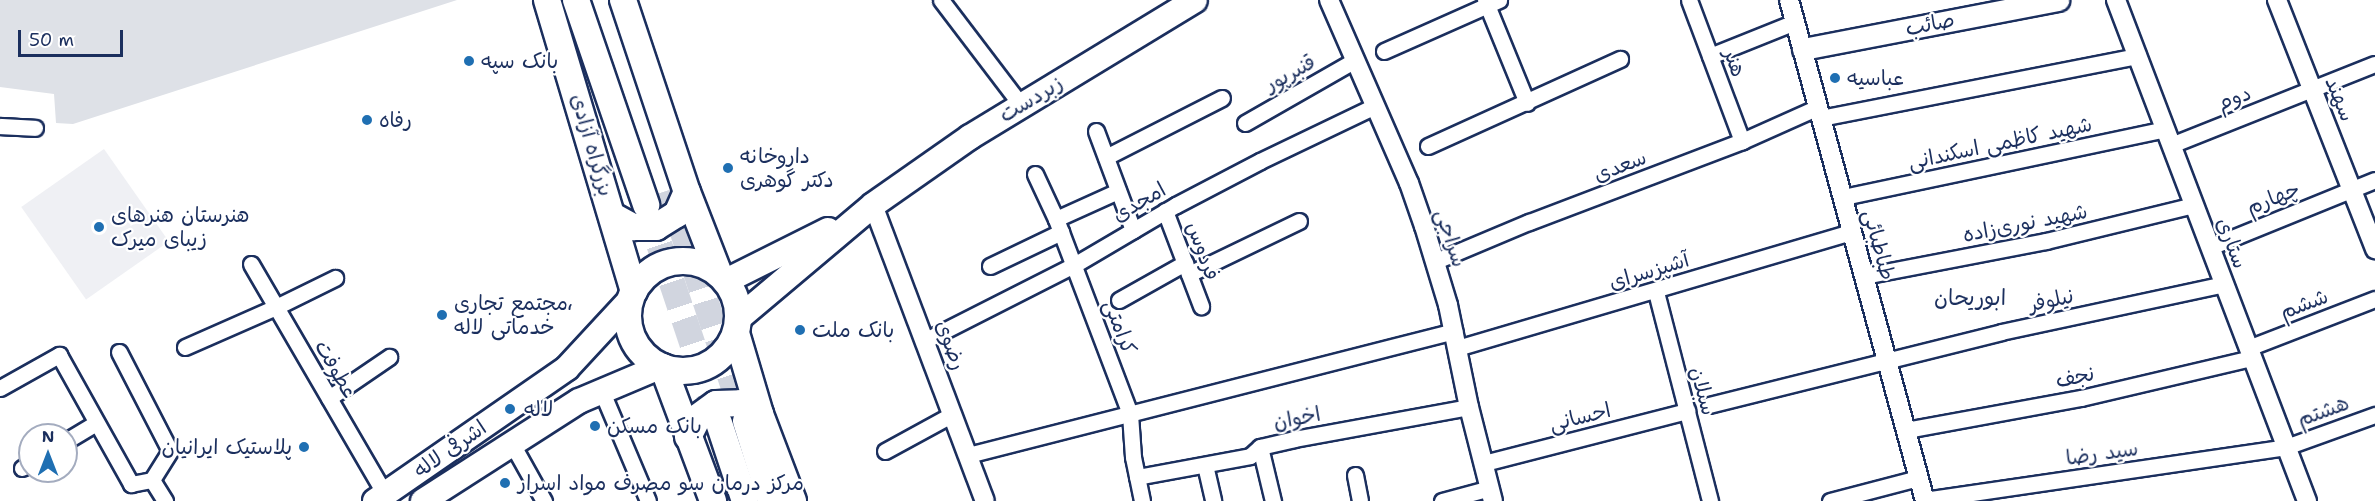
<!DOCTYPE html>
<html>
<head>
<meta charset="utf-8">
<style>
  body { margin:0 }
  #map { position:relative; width:2375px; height:501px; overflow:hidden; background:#fff; font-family:"Shantell Sans","Playpen Sans Arabic",sans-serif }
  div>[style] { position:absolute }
  .built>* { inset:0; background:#eff0f4; transform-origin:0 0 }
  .green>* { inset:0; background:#dee1e7 }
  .trunk-tunnel>* { height:26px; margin-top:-13px; transform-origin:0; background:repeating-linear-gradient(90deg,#d1d5df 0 26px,transparent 0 39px) }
  .roads { filter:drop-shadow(2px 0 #1b2f5e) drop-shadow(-2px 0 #1b2f5e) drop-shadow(0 2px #1b2f5e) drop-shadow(0 -2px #1b2f5e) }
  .minor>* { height:15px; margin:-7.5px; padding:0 7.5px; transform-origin:7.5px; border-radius:7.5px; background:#fff }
  .tertiary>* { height:18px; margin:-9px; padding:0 9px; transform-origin:9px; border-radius:9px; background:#fff }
  .secondary>* { height:21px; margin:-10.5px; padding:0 10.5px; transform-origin:10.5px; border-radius:10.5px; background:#fff }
  .primary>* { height:24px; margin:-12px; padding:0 12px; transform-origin:12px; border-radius:12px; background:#fff }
  .trunk>* { height:26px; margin:-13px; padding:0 13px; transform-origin:13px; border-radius:13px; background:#fff }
  .trunk>.ring { margin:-13px; padding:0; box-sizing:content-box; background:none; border:26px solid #fff; border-radius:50% }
  .dots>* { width:16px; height:16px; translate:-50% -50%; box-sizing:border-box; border:3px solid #fff; border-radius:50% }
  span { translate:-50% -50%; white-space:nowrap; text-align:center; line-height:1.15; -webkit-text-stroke:4.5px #fff; paint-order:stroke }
  .street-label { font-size:21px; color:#1b2f5e }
  .poi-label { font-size:21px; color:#1b2f5e }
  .left { translate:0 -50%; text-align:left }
  .right { translate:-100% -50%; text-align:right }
  .neighbourhood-label { font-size:22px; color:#1b2f5e }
  .north { position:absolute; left:18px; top:423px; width:60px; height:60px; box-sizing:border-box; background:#fff; border:2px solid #a4acbf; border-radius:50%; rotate:0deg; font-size:16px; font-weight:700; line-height:24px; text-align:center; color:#1b2f5e }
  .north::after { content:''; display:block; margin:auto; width:21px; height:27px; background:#1f6fb2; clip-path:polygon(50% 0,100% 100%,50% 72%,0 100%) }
  .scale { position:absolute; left:18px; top:30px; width:105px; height:27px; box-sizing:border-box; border:3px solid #1b2f5e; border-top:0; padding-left:8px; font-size:18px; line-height:21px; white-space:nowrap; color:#1b2f5e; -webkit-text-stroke:4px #fff; paint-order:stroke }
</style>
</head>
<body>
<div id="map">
  <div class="built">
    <div style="left:104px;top:149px;width:113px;height:101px;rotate:55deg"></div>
  </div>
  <div class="green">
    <div style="clip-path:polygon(0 0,457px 0,73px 124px,56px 123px,54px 94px,0 87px)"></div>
  </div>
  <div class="trunk-tunnel">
    <div style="left:669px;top:190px;width:243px;rotate:71.8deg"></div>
    <div style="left:647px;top:208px;width:227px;rotate:71.5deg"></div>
  </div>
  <div class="roads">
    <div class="minor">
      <div style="left:941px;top:0;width:132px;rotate:52.7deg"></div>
      <div style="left:1485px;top:0;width:111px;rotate:67.8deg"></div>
      <div style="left:1689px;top:0;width:151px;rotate:69.4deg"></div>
      <div style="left:1384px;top:51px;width:126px;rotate:-23.9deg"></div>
      <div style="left:1710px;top:56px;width:92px;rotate:-21.8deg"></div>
      <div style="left:1821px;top:118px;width:323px;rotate:-11.1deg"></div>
      <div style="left:1245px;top:123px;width:127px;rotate:-29.8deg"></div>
      <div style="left:0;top:126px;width:35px;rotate:3deg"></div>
      <div style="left:1096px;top:131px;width:106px;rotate:69.5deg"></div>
      <div style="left:2171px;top:145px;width:219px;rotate:-21.7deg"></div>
      <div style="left:1428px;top:146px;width:211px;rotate:-24.4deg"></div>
      <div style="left:1106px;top:157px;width:130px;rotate:-27deg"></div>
      <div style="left:1035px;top:174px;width:50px;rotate:65deg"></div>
      <div style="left:1056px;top:219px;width:209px;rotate:69.2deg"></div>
      <div style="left:1130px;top:414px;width:43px;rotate:86deg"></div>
      <div style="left:1133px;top:457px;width:45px;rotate:78.4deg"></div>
      <div style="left:1843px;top:197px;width:329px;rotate:-11.9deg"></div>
      <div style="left:1165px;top:211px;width:102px;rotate:69.2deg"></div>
      <div style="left:1056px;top:219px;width:68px;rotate:-24.3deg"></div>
      <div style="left:2210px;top:247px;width:178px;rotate:-22.1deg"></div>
      <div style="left:1436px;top:261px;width:101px;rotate:-22.8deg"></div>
      <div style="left:1529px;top:222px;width:228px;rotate:-20.8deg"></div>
      <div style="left:1742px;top:141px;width:83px;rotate:-24.1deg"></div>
      <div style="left:251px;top:264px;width:266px;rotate:59.8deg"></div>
      <div style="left:990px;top:266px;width:79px;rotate:-25.6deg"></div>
      <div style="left:1189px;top:274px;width:122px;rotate:-25.7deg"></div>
      <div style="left:1864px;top:276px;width:185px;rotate:-10.9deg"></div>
      <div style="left:2046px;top:241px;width:152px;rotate:-13.7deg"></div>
      <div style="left:1656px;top:292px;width:216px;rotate:75.5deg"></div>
      <div style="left:1119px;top:300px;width:76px;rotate:-29.3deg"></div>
      <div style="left:926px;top:340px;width:166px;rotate:-26.9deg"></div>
      <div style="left:1074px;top:265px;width:118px;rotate:-30.5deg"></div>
      <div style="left:1176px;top:205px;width:95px;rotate:-27.6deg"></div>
      <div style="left:1260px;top:161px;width:127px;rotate:-25.6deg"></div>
      <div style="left:185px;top:347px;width:99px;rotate:-23.7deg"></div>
      <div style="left:276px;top:307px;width:66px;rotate:-26.2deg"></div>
      <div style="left:1457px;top:348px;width:412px;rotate:-16.4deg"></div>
      <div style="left:2248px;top:348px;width:136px;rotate:-21.1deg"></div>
      <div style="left:119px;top:352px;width:111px;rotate:62.7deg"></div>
      <div style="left:170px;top:451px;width:34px;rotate:122deg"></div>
      <div style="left:0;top:388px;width:68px;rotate:-29.2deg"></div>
      <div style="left:59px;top:355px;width:148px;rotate:60.8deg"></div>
      <div style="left:131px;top:484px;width:21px;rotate:-11deg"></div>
      <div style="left:602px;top:392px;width:118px;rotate:67.1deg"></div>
      <div style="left:329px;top:398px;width:73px;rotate:-34.3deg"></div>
      <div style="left:1709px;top:405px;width:301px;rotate:-14deg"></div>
      <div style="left:2001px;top:332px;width:228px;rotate:-12.1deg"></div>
      <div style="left:1906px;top:430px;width:178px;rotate:-10.4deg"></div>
      <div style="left:2081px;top:398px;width:176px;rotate:-13.2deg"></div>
      <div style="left:66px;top:441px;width:35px;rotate:-31deg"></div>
      <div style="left:511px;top:442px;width:68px;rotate:60.8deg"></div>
      <div style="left:1260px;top:447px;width:56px;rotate:76.5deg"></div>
      <div style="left:885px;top:451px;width:77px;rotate:-28.6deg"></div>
      <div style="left:968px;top:455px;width:502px;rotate:-14.31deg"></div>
      <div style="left:1484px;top:463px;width:210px;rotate:-14.4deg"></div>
      <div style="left:1205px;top:465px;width:37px;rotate:77deg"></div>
      <div style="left:22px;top:468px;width:9px;rotate:-32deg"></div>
      <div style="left:1355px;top:475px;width:26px;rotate:79deg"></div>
      <div style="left:1137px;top:477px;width:115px;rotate:-10.5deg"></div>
      <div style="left:1250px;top:456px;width:13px;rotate:-42deg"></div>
      <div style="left:1260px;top:447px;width:35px;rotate:-13deg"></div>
      <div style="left:1294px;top:439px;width:178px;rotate:-10.4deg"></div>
      <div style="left:152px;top:480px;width:25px;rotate:58deg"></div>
      <div style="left:1924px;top:500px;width:366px;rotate:-8.3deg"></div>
      <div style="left:2286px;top:447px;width:95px;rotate:-19.8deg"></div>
      <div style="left:1442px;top:501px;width:50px;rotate:-15.2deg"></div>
      <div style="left:1830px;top:501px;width:91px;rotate:-14.6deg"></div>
    </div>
    <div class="tertiary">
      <div style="left:1329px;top:0;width:200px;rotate:66.4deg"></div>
      <div style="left:1409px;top:183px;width:46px;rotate:70.8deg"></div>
      <div style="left:1424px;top:226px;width:83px;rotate:73.1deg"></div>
      <div style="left:1448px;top:305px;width:104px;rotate:78.4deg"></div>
      <div style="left:1469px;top:407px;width:97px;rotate:75.7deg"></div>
      <div style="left:1789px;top:0;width:519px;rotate:74.81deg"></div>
      <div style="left:2116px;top:0;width:536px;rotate:69.13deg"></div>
      <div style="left:2277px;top:0;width:268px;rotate:68.5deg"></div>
      <div style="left:873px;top:205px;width:316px;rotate:69.3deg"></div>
    </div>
    <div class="secondary">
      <div style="left:1803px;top:49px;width:260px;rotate:-10.9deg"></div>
    </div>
    <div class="primary">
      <div style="left:726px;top:281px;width:114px;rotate:-26.6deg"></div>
      <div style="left:739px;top:318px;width:175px;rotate:-40.1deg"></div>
      <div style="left:873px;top:205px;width:118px;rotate:-35deg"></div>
      <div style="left:970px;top:137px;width:263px;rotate:-31.3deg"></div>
      <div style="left:375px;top:501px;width:234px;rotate:-34.7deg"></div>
      <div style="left:567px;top:368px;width:93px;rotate:-47.2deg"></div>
      <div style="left:423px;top:501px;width:185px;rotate:-32.7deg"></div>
      <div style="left:579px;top:401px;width:90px;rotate:-22.9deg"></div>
    </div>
    <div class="trunk">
      <div style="left:547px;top:0;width:304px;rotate:73.4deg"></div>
      <div style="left:576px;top:0;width:217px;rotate:71.1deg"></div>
      <div style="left:623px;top:0;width:202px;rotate:71.6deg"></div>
      <div style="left:687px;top:192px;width:88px;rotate:68.7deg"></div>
      <div style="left:613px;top:216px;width:23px;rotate:29deg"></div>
      <div style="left:633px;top:227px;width:23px"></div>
      <div style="left:656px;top:227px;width:25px;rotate:-32deg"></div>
      <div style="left:677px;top:214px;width:24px;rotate:-66deg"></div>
      <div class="ring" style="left:628px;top:261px;width:84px;height:84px"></div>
      <div style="left:736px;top:333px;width:84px;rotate:73.5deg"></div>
      <div style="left:760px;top:414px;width:93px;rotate:69.2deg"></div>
      <div style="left:663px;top:367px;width:143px;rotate:69.5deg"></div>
      <div style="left:746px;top:421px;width:84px;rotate:72.6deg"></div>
      <div style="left:719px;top:423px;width:82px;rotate:71.6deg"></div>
      <div style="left:688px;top:437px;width:22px;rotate:-63deg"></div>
      <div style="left:698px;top:417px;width:22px;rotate:-36deg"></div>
      <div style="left:716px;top:404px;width:25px;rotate:-2deg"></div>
      <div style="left:741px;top:403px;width:22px;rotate:30deg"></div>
    </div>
  </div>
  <div class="dots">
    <div style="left:469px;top:61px;background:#1f6fb2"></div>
    <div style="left:1835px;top:78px;background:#1f6fb2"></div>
    <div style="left:367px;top:120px;background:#1f6fb2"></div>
    <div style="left:728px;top:168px;background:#1f6fb2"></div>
    <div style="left:99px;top:227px;background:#1f6fb2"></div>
    <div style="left:442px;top:315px;background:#1f6fb2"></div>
    <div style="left:800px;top:330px;background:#1f6fb2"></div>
    <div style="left:510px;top:409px;background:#1f6fb2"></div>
    <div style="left:595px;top:426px;background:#1f6fb2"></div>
    <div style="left:304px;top:447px;background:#1f6fb2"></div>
    <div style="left:505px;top:483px;background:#1f6fb2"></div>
  </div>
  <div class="street-label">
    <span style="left:1930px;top:24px;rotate:-11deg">صائب</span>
    <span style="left:1735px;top:63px;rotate:70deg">هنر</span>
    <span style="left:1290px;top:73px;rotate:-29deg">قنبرپور</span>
    <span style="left:2234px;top:98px;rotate:-21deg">دوم</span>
    <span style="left:1031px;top:99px;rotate:-31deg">زبردست</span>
    <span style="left:2340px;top:99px;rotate:68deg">سهند</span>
    <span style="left:2000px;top:143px;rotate:-12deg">شهید کاظمی اسکندانی</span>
    <span style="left:592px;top:145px;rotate:74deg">بزرگراه آزادی</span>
    <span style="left:1620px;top:166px;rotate:-21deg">سعدی</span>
    <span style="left:2273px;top:198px;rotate:-22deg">چهارم</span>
    <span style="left:1139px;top:202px;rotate:-30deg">امجدی</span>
    <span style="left:2025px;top:223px;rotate:-11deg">شهید نوری‌زاده</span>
    <span style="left:1451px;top:238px;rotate:72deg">سراجی</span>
    <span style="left:2232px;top:243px;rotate:69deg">ستاری</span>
    <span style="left:1879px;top:245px;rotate:75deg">طباطبائی</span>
    <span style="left:1203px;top:251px;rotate:70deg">فردوس</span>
    <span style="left:1649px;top:271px;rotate:-17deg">آشپزسرای</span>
    <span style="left:2051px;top:300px;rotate:-12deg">نیلوفر</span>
    <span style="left:2304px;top:304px;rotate:-21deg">ششم</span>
    <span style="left:1120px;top:327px;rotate:69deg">کرامتی</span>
    <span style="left:951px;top:345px;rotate:70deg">رضوی</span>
    <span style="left:336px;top:369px;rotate:60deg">عطوفت</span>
    <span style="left:2075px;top:377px;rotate:-12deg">نجف</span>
    <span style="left:1703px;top:391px;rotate:75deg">سبلان</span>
    <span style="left:2323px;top:411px;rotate:-20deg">هشتم</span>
    <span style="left:1580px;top:417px;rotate:-14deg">احسانی</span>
    <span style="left:1297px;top:418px;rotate:-11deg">اخوان</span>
    <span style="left:450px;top:449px;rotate:-35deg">اشرفی لاله</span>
    <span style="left:2102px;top:453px;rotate:-8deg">سید رضا</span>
  </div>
  <div class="poi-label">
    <span class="left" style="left:481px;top:61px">بانک سپه</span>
    <span class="left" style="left:1847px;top:78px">عباسیه</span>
    <span class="left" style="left:379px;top:120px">رفاه</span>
    <span class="left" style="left:740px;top:168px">داروخانه<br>دکتر گوهری</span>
    <span class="left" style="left:111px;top:227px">هنرستان هنرهای<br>زیبای میرک</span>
    <span class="left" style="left:454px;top:315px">مجتمع تجاری،<br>خدماتی لاله</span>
    <span class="left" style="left:812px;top:330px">بانک ملت</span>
    <span class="left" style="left:524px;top:409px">لاله</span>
    <span class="left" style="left:607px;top:426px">بانک مسکن</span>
    <span class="right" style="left:292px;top:447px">پلاستیک ایرانیان</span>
    <span class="left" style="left:518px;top:483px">مرکز درمان سو مصرف مواد اسرار</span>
  </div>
  <div class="neighbourhood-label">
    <span style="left:1970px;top:298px">ابوریحان</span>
  </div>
  <div class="north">N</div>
  <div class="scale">50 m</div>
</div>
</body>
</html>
